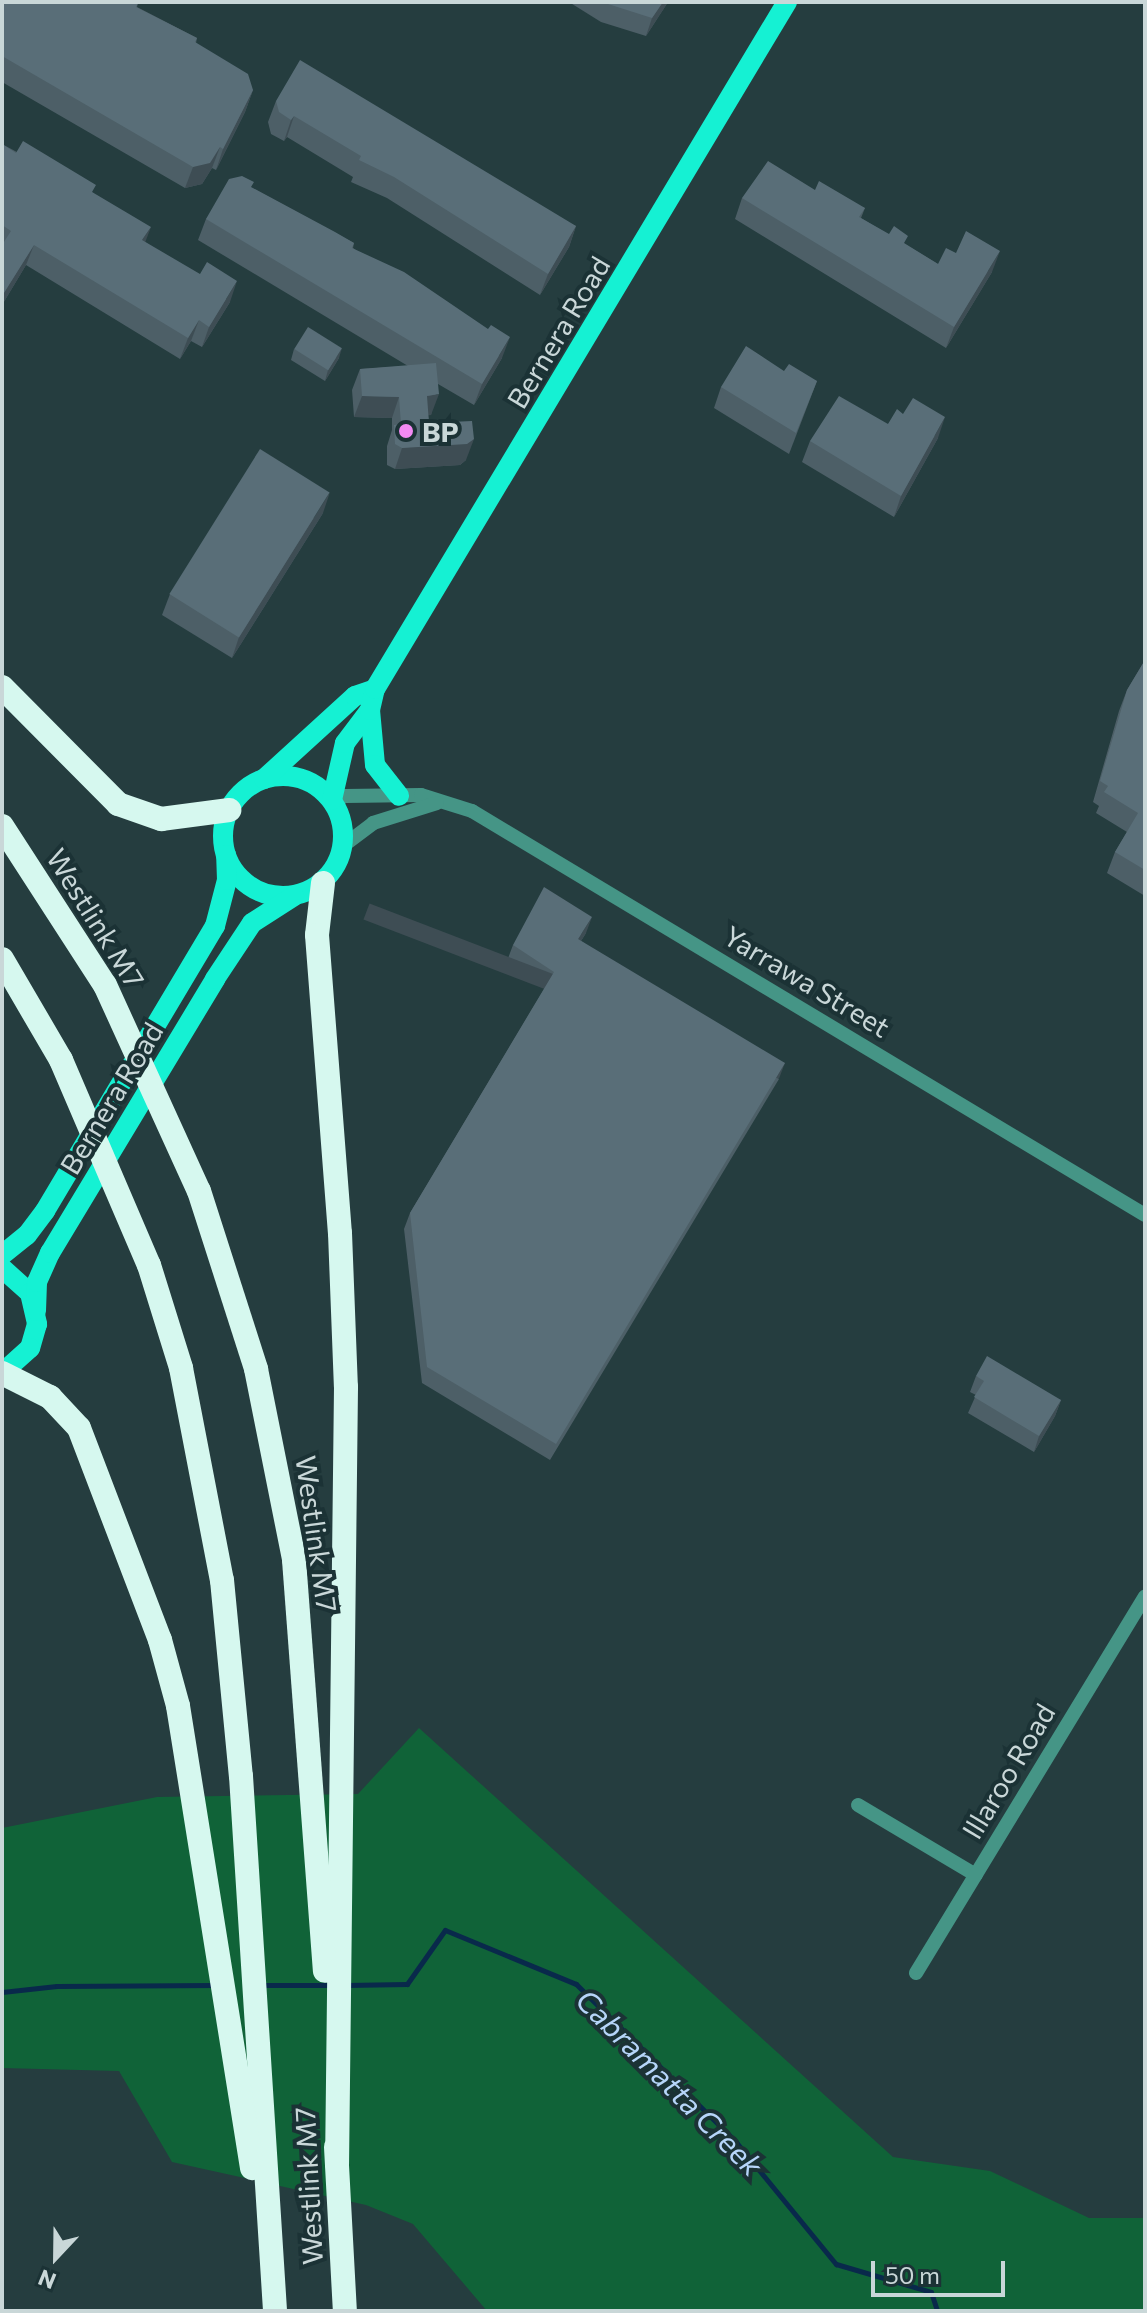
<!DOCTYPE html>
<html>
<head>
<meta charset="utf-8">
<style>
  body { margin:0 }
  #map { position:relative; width:1147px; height:2313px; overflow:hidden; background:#253d3f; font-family:Commissioner,sans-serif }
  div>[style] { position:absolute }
  .green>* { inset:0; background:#106338 }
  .stream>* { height:5px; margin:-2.5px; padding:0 2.5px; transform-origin:2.5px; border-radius:2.5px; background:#09294b }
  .minor>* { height:14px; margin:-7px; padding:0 7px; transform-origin:7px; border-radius:7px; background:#459586 }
  .major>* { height:20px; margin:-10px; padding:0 10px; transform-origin:10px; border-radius:10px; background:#15f1d3 }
  .major>.ring { margin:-10px; padding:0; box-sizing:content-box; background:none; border:20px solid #15f1d3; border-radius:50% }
  .highway>* { height:24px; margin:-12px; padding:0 12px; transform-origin:12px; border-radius:12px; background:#d6f8ef }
  .highway-bridge>* { height:24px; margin:-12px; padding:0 12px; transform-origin:12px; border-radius:12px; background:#d6f8ef }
  .wall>* { inset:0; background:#4d5f67 }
  .shaded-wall>* { inset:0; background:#3e4d54; transform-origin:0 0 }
  .building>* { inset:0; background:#596e78; transform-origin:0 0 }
  .dots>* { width:22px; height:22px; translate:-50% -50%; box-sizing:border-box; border:4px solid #1b3235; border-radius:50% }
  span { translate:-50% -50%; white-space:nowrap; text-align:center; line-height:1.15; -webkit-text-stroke:8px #1b3235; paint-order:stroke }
  .street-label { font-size:28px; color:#c9d7d8 }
  .poi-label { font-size:28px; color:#c9d7d8; font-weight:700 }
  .left { translate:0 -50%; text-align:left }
  .water-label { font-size:30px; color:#b6d5f9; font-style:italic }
  .frame { position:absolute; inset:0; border:4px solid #c9d7d8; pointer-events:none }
  .north { position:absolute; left:16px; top:2217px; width:80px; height:80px; -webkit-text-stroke:6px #1b3235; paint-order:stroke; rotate:202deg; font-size:22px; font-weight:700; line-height:32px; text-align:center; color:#c9d7d8 }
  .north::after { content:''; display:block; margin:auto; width:28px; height:36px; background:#c9d7d8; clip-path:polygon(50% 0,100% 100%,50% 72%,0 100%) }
  .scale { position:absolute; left:871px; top:2261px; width:134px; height:36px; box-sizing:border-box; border:4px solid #c9d7d8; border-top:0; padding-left:10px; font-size:24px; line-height:28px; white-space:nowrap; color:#c9d7d8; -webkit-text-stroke:6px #1b3235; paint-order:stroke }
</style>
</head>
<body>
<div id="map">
  <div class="green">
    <div style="clip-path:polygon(419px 1728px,893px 2157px,990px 2171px,1089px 2218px,1145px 2218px,1145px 2311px,487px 2311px,413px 2224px,366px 2205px,172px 2162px,119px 2071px,2px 2068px,2px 1828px,157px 1797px,358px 1794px)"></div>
  </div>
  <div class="stream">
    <div style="left:262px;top:1985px;width:70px"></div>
    <div style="left:346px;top:1985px;width:61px;rotate:-0.9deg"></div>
    <div style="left:407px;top:1984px;width:66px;rotate:-54.9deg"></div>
    <div style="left:445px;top:1930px;width:142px;rotate:22.4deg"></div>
    <div style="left:576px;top:1984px;width:225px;rotate:44.6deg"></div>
    <div style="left:736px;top:2142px;width:158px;rotate:50.7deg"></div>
    <div style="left:836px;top:2264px;width:99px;rotate:16.4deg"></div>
    <div style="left:931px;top:2292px;width:20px;rotate:72deg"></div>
    <div style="left:2px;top:1992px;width:55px;rotate:-6.2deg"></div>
    <div style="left:57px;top:1986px;width:159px;rotate:-0.4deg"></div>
  </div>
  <div class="minor">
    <div style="left:333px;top:802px;width:13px;rotate:-27deg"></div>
    <div style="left:345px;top:796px;width:76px;rotate:-0.8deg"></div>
    <div style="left:421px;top:795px;width:53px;rotate:17.4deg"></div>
    <div style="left:472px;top:811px;width:785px;rotate:30.98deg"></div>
    <div style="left:343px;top:846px;width:38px;rotate:-37deg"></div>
    <div style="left:373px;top:823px;width:67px;rotate:-17.4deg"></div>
    <div style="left:858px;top:1805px;width:137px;rotate:30.7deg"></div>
    <div style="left:916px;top:1973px;width:441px;rotate:-58.7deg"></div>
  </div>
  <div class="major">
    <div style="left:370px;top:710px;width:55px;rotate:84.8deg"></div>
    <div style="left:375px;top:765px;width:39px;rotate:52deg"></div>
    <div class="ring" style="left:223px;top:776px;width:100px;height:100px"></div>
    <div style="left:264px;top:779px;width:123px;rotate:-42.4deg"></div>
    <div style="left:355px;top:696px;width:21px;rotate:-19deg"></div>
    <div style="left:332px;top:800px;width:58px;rotate:-77.2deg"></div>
    <div style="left:345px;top:743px;width:41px;rotate:-52.9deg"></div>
    <div style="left:370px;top:710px;width:22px;rotate:-77deg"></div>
    <div style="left:375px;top:689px;width:801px;rotate:-59.05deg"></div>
    <div style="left:2px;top:1255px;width:32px;rotate:-39deg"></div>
    <div style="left:27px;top:1235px;width:30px;rotate:-53deg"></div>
    <div style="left:45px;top:1211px;width:332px;rotate:-59.2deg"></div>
    <div style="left:215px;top:926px;width:48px;rotate:-75.4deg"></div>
    <div style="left:227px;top:880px;width:25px;rotate:-92deg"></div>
    <div style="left:2px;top:1268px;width:38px;rotate:42deg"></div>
    <div style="left:30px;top:1293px;width:32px;rotate:77deg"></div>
    <div style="left:37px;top:1324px;width:25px;rotate:106deg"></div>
    <div style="left:30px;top:1348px;width:38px;rotate:138deg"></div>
    <div style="left:36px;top:1311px;width:29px;rotate:-88deg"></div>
    <div style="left:37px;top:1282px;width:32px;rotate:-66deg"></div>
    <div style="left:50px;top:1253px;width:320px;rotate:-58.9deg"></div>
    <div style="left:215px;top:979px;width:67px;rotate:-56.5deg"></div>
    <div style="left:252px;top:923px;width:50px;rotate:-32.7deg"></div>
  </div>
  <div class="highway">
    <div style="left:2px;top:687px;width:165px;rotate:45.2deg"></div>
    <div style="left:118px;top:804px;width:46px;rotate:19.2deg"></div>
    <div style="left:161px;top:819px;width:69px;rotate:-7.5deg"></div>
    <div style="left:2px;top:826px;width:189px;rotate:57.1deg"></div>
    <div style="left:323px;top:883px;width:52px;rotate:96.6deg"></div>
    <div style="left:317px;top:935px;width:299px;rotate:85.6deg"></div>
    <div style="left:340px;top:1233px;width:154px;rotate:87.8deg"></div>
    <div style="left:346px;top:1387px;width:777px;rotate:90.66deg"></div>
    <div style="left:2px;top:959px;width:117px;rotate:59.7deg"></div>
    <div style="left:199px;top:1191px;width:187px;rotate:72.2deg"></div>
    <div style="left:256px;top:1369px;width:195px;rotate:78.7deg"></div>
    <div style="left:294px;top:1560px;width:412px;rotate:85.7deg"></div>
    <div style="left:149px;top:1265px;width:108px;rotate:72.7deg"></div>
    <div style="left:181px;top:1368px;width:216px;rotate:79.1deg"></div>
    <div style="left:222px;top:1580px;width:197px;rotate:84.5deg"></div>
    <div style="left:241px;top:1776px;width:536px;rotate:86.36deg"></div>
    <div style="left:2px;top:1373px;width:54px;rotate:26.6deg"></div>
    <div style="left:50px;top:1397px;width:42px;rotate:46.9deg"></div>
    <div style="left:79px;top:1428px;width:227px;rotate:69.1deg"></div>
    <div style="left:160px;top:1640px;width:68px;rotate:74.7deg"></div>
    <div style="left:178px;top:1706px;width:468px;rotate:80.9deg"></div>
    <div style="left:336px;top:2147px;width:164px;rotate:86.9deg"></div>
  </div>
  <div class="highway-bridge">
    <div style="left:105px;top:985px;width:226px;rotate:65.5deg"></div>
    <div style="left:61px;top:1060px;width:223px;rotate:66.8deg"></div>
  </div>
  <div class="wall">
    <div style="clip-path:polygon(2px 2px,138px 3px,137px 7px,197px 38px,196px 43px,253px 90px,245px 112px,216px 170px,212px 168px,202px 184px,185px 188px,2px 82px)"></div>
    <div style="clip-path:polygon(569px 2px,668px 2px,646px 36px,601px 22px)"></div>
    <div style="clip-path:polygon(276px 101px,576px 226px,569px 247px,540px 295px,387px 198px,351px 182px,353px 177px,287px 137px,284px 141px,271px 134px,268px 122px)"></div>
    <div style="clip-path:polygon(2px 144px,93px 193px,145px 242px,230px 302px,202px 347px,191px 341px,180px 359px,26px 265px,2px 305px)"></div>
    <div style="clip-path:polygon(252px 188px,354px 243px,353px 248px,502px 358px,474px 405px,438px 384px,431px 415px,428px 415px,429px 423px,466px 460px,460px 465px,395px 469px,387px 465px,387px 446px,392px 430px,392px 418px,354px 417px,352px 390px,360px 369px,408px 366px,198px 240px,206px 219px)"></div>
    <div style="clip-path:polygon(815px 190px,865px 208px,861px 218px,938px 264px,992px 272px,946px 348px,735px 219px,742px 198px)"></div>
    <div style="clip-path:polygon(294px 349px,339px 358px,325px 381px,291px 360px)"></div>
    <div style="clip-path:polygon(784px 371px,817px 381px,789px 454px,714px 408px,721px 387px)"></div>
    <div style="clip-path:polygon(903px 414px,938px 438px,894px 517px,802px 462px,810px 441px,888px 424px)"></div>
    <div style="clip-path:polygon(323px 513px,232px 658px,162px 615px,170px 594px)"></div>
    <div style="clip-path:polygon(1145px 660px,1145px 896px,1107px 873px,1115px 852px,1127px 832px,1096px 813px,1099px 806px,1093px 802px,1119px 711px,1127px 690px)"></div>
    <div style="clip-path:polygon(586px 933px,581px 941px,779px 1079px,550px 1460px,422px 1383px,404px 1229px,410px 1213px,546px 986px,507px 961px,513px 945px)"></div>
    <div style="clip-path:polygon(976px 1376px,1061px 1400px,1055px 1416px,1034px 1452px,968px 1413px,976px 1395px,970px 1392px)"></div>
  </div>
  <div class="shaded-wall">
    <div style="clip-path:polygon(663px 2px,668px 2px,646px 36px,652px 18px)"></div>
    <div style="clip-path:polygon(253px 90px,245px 112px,216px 170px,223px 149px)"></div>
    <div style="clip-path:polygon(294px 116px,287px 137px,284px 141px,291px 120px)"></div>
    <div style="clip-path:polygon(220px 147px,212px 168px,202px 184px,185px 188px,193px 167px)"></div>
    <div style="clip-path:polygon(576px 226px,569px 247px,540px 295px,548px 274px)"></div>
    <div style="clip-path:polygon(151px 227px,143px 248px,142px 240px)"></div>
    <div style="clip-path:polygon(34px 245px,26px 265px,2px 305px,2px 296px)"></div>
    <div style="clip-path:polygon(1000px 251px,992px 272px,946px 348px,954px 327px)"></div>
    <div style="clip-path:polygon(237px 281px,230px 302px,202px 347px,209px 327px)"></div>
    <div style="clip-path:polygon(199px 320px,191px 341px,180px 359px,188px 338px)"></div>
    <div style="clip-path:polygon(510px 337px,502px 358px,474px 405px,482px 384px)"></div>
    <div style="clip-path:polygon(342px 348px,339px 358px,325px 381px,328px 370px)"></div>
    <div style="clip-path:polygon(439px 394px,431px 415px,419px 417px,427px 396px)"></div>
    <div style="clip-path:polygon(362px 396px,399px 397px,392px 418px,354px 417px)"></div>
    <div style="clip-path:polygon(945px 417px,938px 438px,894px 517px,901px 496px)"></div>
    <div style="clip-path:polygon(474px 439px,466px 460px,460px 465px,395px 469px,402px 448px)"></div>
    <div style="clip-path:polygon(330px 492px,323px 513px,232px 658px,239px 637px)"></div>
    <div style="clip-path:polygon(592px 917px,586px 933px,572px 955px,578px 939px)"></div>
    <div style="left:785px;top:1063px;width:17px;height:445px;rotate:111deg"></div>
    <div style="clip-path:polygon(1061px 1400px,1055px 1416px,1034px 1452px,1039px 1436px)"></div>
  </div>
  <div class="building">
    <div style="clip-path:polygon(2px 2px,137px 2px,138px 3px,136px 7px,197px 38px,195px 42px,248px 74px,253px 90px,223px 149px,220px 147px,210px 163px,193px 167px,2px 56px)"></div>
    <div style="clip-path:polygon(603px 2px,663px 2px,652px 18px,608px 4px)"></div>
    <div style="clip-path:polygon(300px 60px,576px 226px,548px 274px,394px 177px,359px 160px,361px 156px,294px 116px,291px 120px,279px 112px,276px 101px)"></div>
    <div style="clip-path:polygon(23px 141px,96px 185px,92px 192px,151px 227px,142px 240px,200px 274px,207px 262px,237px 281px,209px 327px,199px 320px,188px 338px,34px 245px,2px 296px,2px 245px,11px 231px,2px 225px,2px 144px,16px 153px)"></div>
    <div style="clip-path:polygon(768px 161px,815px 190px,819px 181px,865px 208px,859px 217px,889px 234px,894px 226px,908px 236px,904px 243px,938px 264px,946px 248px,956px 253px,966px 231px,1000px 251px,954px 327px,742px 198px)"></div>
    <div style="clip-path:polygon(242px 176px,254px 182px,251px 187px,335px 232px,354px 243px,352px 248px,404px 272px,488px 329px,491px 325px,510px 337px,482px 384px,206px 219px,229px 179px)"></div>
    <div style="left:308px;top:327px;width:40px;height:26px;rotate:32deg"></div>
    <div style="clip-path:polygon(746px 346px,784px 371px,789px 364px,817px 381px,796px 433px,721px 387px)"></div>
    <div style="clip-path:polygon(436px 363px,439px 394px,427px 396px,429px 423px,472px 421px,474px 439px,467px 444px,402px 448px,395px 444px,394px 425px,401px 424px,399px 397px,362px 396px,360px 369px)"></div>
    <div style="clip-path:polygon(839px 396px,888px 424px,897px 409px,903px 414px,913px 398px,945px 417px,901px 496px,810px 441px)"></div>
    <div style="left:260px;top:449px;width:82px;height:171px;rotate:32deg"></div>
    <div style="clip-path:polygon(1145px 660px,1145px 870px,1115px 852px,1138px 813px,1104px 792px,1108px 786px,1100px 781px,1127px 690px)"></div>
    <div style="clip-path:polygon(544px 887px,592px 917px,578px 939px,785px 1063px,556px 1444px,427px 1367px,410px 1213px,554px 972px,513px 945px)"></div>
    <div style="clip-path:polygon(987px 1356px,1061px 1400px,1039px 1436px,974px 1397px,984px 1381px,976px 1376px)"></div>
  </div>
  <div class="dots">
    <div style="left:406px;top:431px;background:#f28af3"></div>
  </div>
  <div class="street-label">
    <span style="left:558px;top:332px;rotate:-59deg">Bernera Road</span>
    <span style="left:96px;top:918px;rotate:58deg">Westlink M7</span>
    <span style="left:807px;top:981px;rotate:31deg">Yarrawa Street</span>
    <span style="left:111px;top:1098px;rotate:-59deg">Bernera Road</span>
    <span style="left:317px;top:1534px;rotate:82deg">Westlink M7</span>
    <span style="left:1008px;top:1771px;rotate:-59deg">Illaroo Road</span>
    <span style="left:308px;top:2186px;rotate:-93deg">Westlink M7</span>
  </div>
  <div class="poi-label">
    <span class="left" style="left:422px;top:431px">BP</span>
  </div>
  <div class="water-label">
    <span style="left:670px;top:2082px;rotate:45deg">Cabramatta Creek</span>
  </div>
  <div class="frame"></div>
  <div class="north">N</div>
  <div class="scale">50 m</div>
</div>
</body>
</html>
